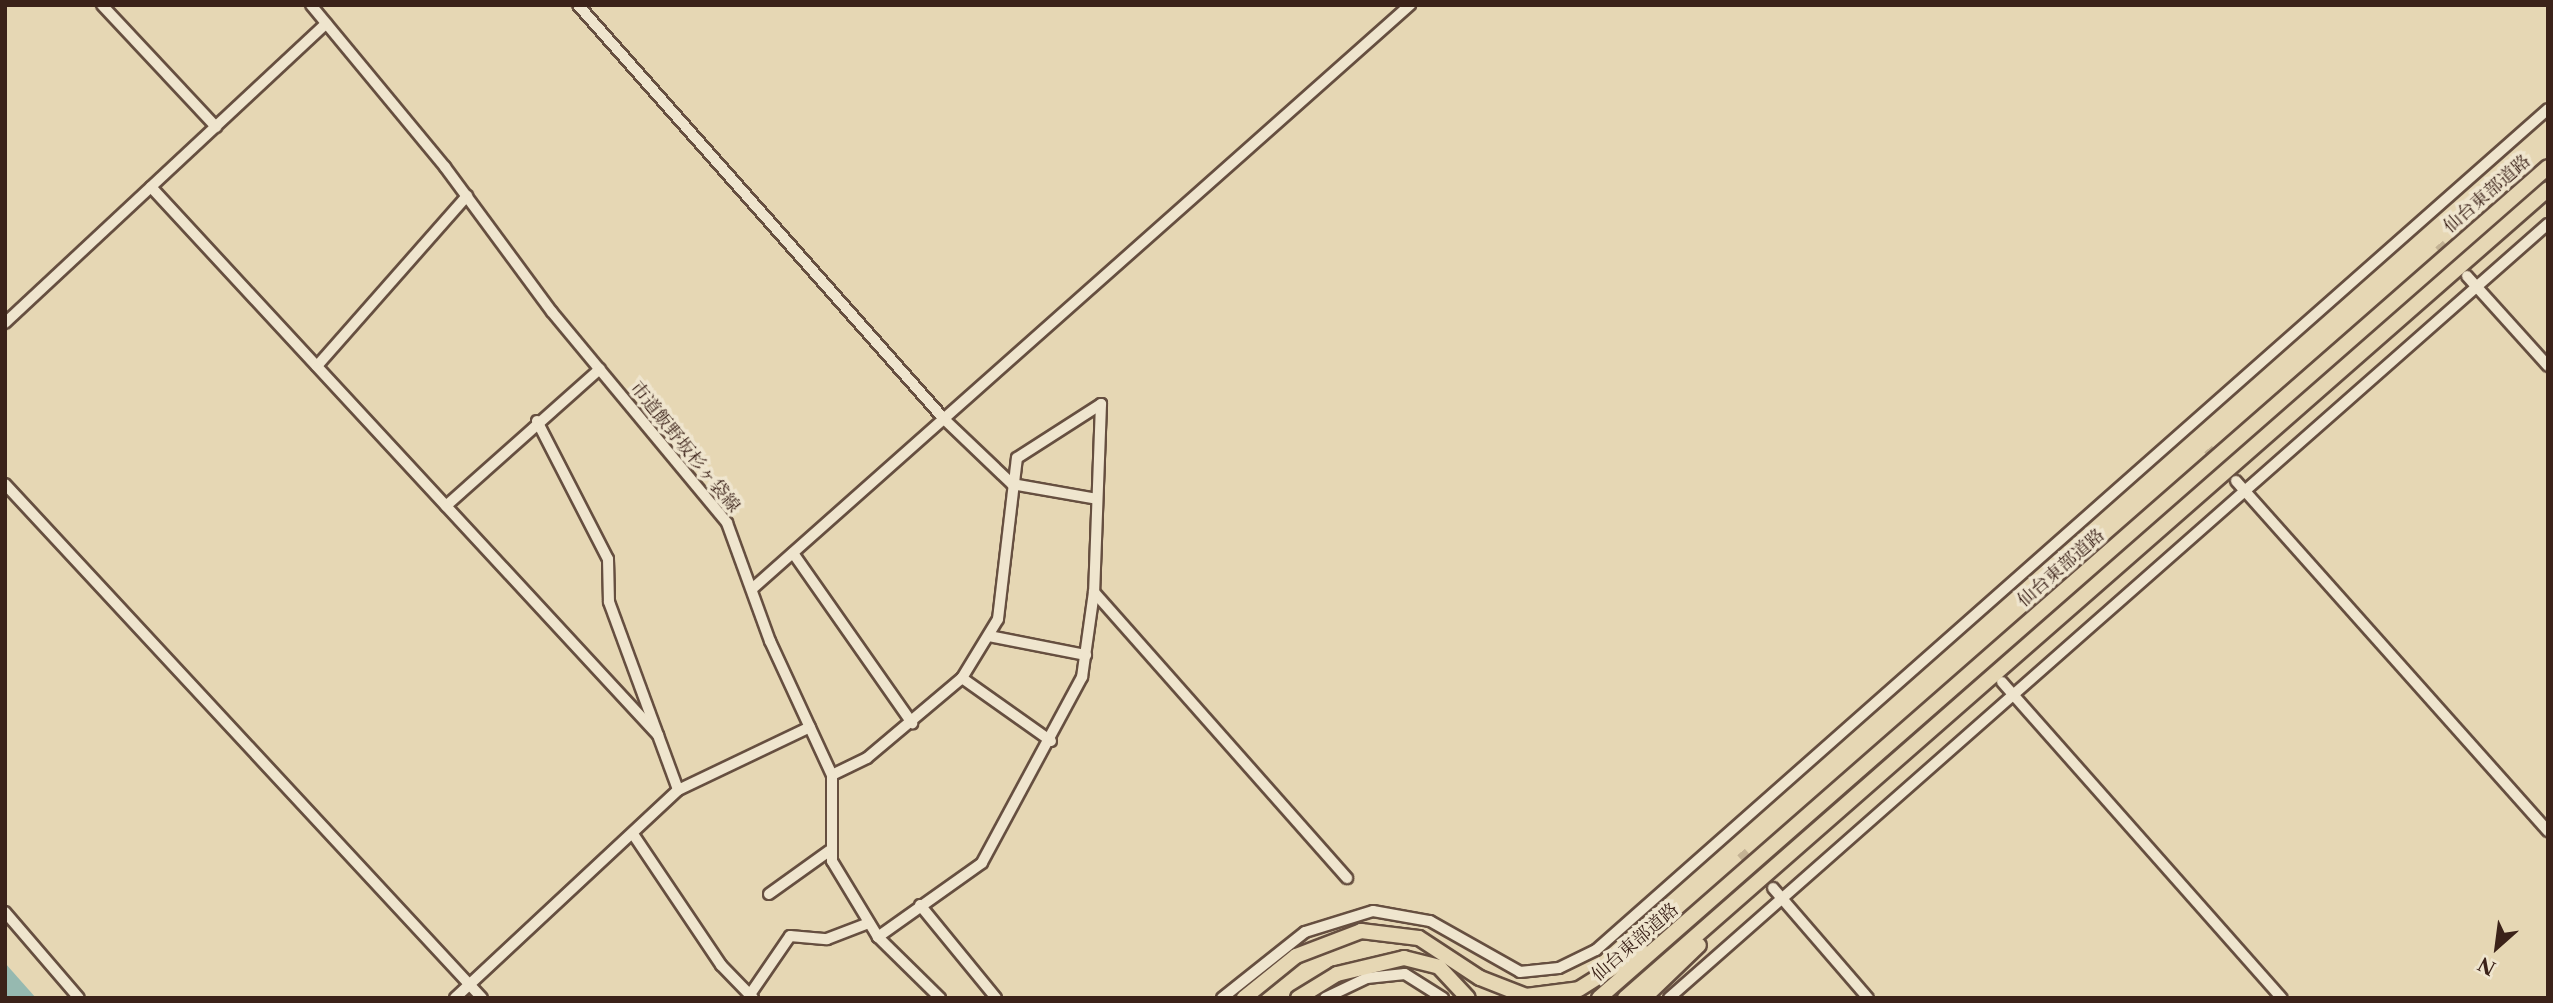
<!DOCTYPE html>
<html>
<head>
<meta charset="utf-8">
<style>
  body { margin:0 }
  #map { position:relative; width:2553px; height:1003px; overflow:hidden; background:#e6d7b4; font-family:"Libre Caslon Text","Noto Serif JP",serif }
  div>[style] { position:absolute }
  .water>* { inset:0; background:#96b9b0 }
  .minor-tunnel>* { height:10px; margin-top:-5px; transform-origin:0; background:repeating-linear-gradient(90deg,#c4b395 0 10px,transparent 0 15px) }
  .roads { filter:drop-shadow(2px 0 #664f40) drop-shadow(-2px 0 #664f40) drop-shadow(0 2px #664f40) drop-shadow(0 -2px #664f40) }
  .minor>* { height:10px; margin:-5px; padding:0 5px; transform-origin:5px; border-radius:5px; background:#efe5ce }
  .highway>* { height:14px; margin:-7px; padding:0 7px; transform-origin:7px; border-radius:7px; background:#e6d7b4 }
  span { translate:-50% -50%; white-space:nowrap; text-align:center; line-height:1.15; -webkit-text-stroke:7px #efe5ce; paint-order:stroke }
  .street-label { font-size:18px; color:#3b2219 }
  .frame { position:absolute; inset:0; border:7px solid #3b2219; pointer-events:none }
  .north { position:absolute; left:2462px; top:912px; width:70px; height:70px; -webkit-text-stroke:5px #efe5ce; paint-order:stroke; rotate:208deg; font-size:19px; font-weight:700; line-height:28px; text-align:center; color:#3b2219 }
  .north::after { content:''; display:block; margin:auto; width:24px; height:32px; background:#3b2219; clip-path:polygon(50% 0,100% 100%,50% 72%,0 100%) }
</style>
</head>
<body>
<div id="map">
  <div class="water">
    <div style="clip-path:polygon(5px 963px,36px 998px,5px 998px)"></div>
  </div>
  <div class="minor-tunnel">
    <div style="left:2439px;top:244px;width:35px;rotate:49deg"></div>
    <div style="left:2208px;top:449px;width:35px;rotate:49deg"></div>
    <div style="left:1741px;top:852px;width:48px;rotate:48.4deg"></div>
  </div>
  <div class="roads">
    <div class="minor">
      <div style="left:102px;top:5px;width:167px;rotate:46.9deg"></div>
      <div style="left:311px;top:5px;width:210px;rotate:50.4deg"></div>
      <div style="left:445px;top:167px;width:180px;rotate:53.6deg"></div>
      <div style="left:552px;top:312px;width:274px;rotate:50.3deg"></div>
      <div style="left:727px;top:523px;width:126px;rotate:70deg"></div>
      <div style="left:770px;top:641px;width:148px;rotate:65.2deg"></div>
      <div style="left:832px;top:775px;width:86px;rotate:90deg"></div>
      <div style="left:832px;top:861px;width:89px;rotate:58.8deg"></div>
      <div style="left:878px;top:937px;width:87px;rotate:44.5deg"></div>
      <div style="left:578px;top:5px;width:553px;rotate:48.52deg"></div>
      <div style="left:944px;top:419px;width:94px;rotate:43.7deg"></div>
      <div style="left:1012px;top:484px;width:86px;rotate:10deg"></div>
      <div style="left:151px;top:187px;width:747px;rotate:47.23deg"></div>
      <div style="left:2467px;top:276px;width:121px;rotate:48deg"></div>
      <div style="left:5px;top:323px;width:439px;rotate:-43deg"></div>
      <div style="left:317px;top:366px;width:227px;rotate:-48.6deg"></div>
      <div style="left:537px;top:421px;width:155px;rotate:62.8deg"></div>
      <div style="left:608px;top:559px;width:43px;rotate:88.7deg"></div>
      <div style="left:609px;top:602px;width:200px;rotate:69.8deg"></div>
      <div style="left:2236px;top:481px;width:469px;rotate:48.3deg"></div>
      <div style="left:5px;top:484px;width:701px;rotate:47.14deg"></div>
      <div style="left:446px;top:506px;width:206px;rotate:-41.7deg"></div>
      <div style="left:793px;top:553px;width:208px;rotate:55deg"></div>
      <div style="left:752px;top:589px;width:880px;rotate:-41.59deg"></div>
      <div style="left:1094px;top:592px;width:382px;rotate:48.5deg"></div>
      <div style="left:989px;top:636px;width:99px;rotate:11.1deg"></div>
      <div style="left:962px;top:678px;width:109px;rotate:35.3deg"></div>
      <div style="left:2002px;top:682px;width:422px;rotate:48.5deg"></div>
      <div style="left:832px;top:775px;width:39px;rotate:-26deg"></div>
      <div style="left:867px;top:758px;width:124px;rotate:-40.1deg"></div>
      <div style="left:962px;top:678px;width:69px;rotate:-58.6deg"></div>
      <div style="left:998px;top:619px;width:162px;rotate:-83.3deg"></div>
      <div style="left:1017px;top:458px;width:100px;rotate:-32.7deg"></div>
      <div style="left:1101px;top:404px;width:188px;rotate:92.1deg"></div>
      <div style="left:1094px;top:592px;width:86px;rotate:98deg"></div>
      <div style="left:1082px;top:677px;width:211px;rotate:118.3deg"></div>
      <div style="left:982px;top:863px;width:128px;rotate:144.6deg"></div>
      <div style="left:633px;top:834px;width:158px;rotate:56.1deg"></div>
      <div style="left:721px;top:965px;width:46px;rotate:45.9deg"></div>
      <div style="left:1773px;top:888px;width:145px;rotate:49.2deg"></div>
      <div style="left:769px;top:894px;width:74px;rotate:-35.6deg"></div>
      <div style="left:920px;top:905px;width:120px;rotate:50.7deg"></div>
      <div style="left:5px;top:912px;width:113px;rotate:49.3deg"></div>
      <div style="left:751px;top:993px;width:69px;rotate:-55.6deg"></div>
      <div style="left:790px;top:936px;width:37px;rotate:5deg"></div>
      <div style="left:827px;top:939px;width:45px;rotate:-20.9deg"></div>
      <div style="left:455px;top:998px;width:305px;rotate:-43deg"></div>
      <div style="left:678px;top:790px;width:146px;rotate:-25.5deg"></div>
      <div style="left:1222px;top:998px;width:106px;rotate:-38.5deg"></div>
      <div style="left:1305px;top:932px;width:71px;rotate:-17.2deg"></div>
      <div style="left:1373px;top:911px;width:58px;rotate:10deg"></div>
      <div style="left:1430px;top:921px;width:103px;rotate:29.5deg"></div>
      <div style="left:1520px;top:972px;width:39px;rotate:-6deg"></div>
      <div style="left:1559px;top:968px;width:41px;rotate:-25.9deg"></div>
      <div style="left:1596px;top:950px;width:1270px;rotate:-41.46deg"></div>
      <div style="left:1325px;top:998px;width:47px;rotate:-25.5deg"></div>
      <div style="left:1367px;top:978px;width:38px;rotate:-6deg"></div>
      <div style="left:1405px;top:974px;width:45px;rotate:32.3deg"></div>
      <div style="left:1669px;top:998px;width:1171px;rotate:-41.37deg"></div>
    </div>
    <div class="highway">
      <div style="left:1244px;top:998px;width:67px;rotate:-38.9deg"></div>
      <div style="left:1296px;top:956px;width:70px;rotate:-21deg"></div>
      <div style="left:1361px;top:931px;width:58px;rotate:6.9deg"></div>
      <div style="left:1419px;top:938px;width:73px;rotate:33.3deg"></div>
      <div style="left:1480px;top:978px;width:49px;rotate:21.4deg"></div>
      <div style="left:1526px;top:996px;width:53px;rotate:-7.5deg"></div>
      <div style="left:1579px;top:989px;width:73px;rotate:-32.2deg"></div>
      <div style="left:1298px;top:998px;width:46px;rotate:-31.6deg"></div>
      <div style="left:1337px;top:974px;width:69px;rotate:-13.4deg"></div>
      <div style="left:1404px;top:958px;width:36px;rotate:14deg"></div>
      <div style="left:1439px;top:967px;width:42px;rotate:46.9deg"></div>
      <div style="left:1599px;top:998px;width:1261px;rotate:-41.21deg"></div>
      <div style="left:1625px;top:998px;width:1227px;rotate:-41.23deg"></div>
      <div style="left:1644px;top:998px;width:76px;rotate:-43.9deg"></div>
    </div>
  </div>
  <div class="street-label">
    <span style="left:2487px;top:194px;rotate:-41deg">仙台東部道路</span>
    <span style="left:685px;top:447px;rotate:51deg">市道飯野坂杉ヶ袋線</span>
    <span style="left:2061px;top:568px;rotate:-41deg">仙台東部道路</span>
    <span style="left:1635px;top:942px;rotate:-41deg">仙台東部道路</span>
  </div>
  <div class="frame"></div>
  <div class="north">N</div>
</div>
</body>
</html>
